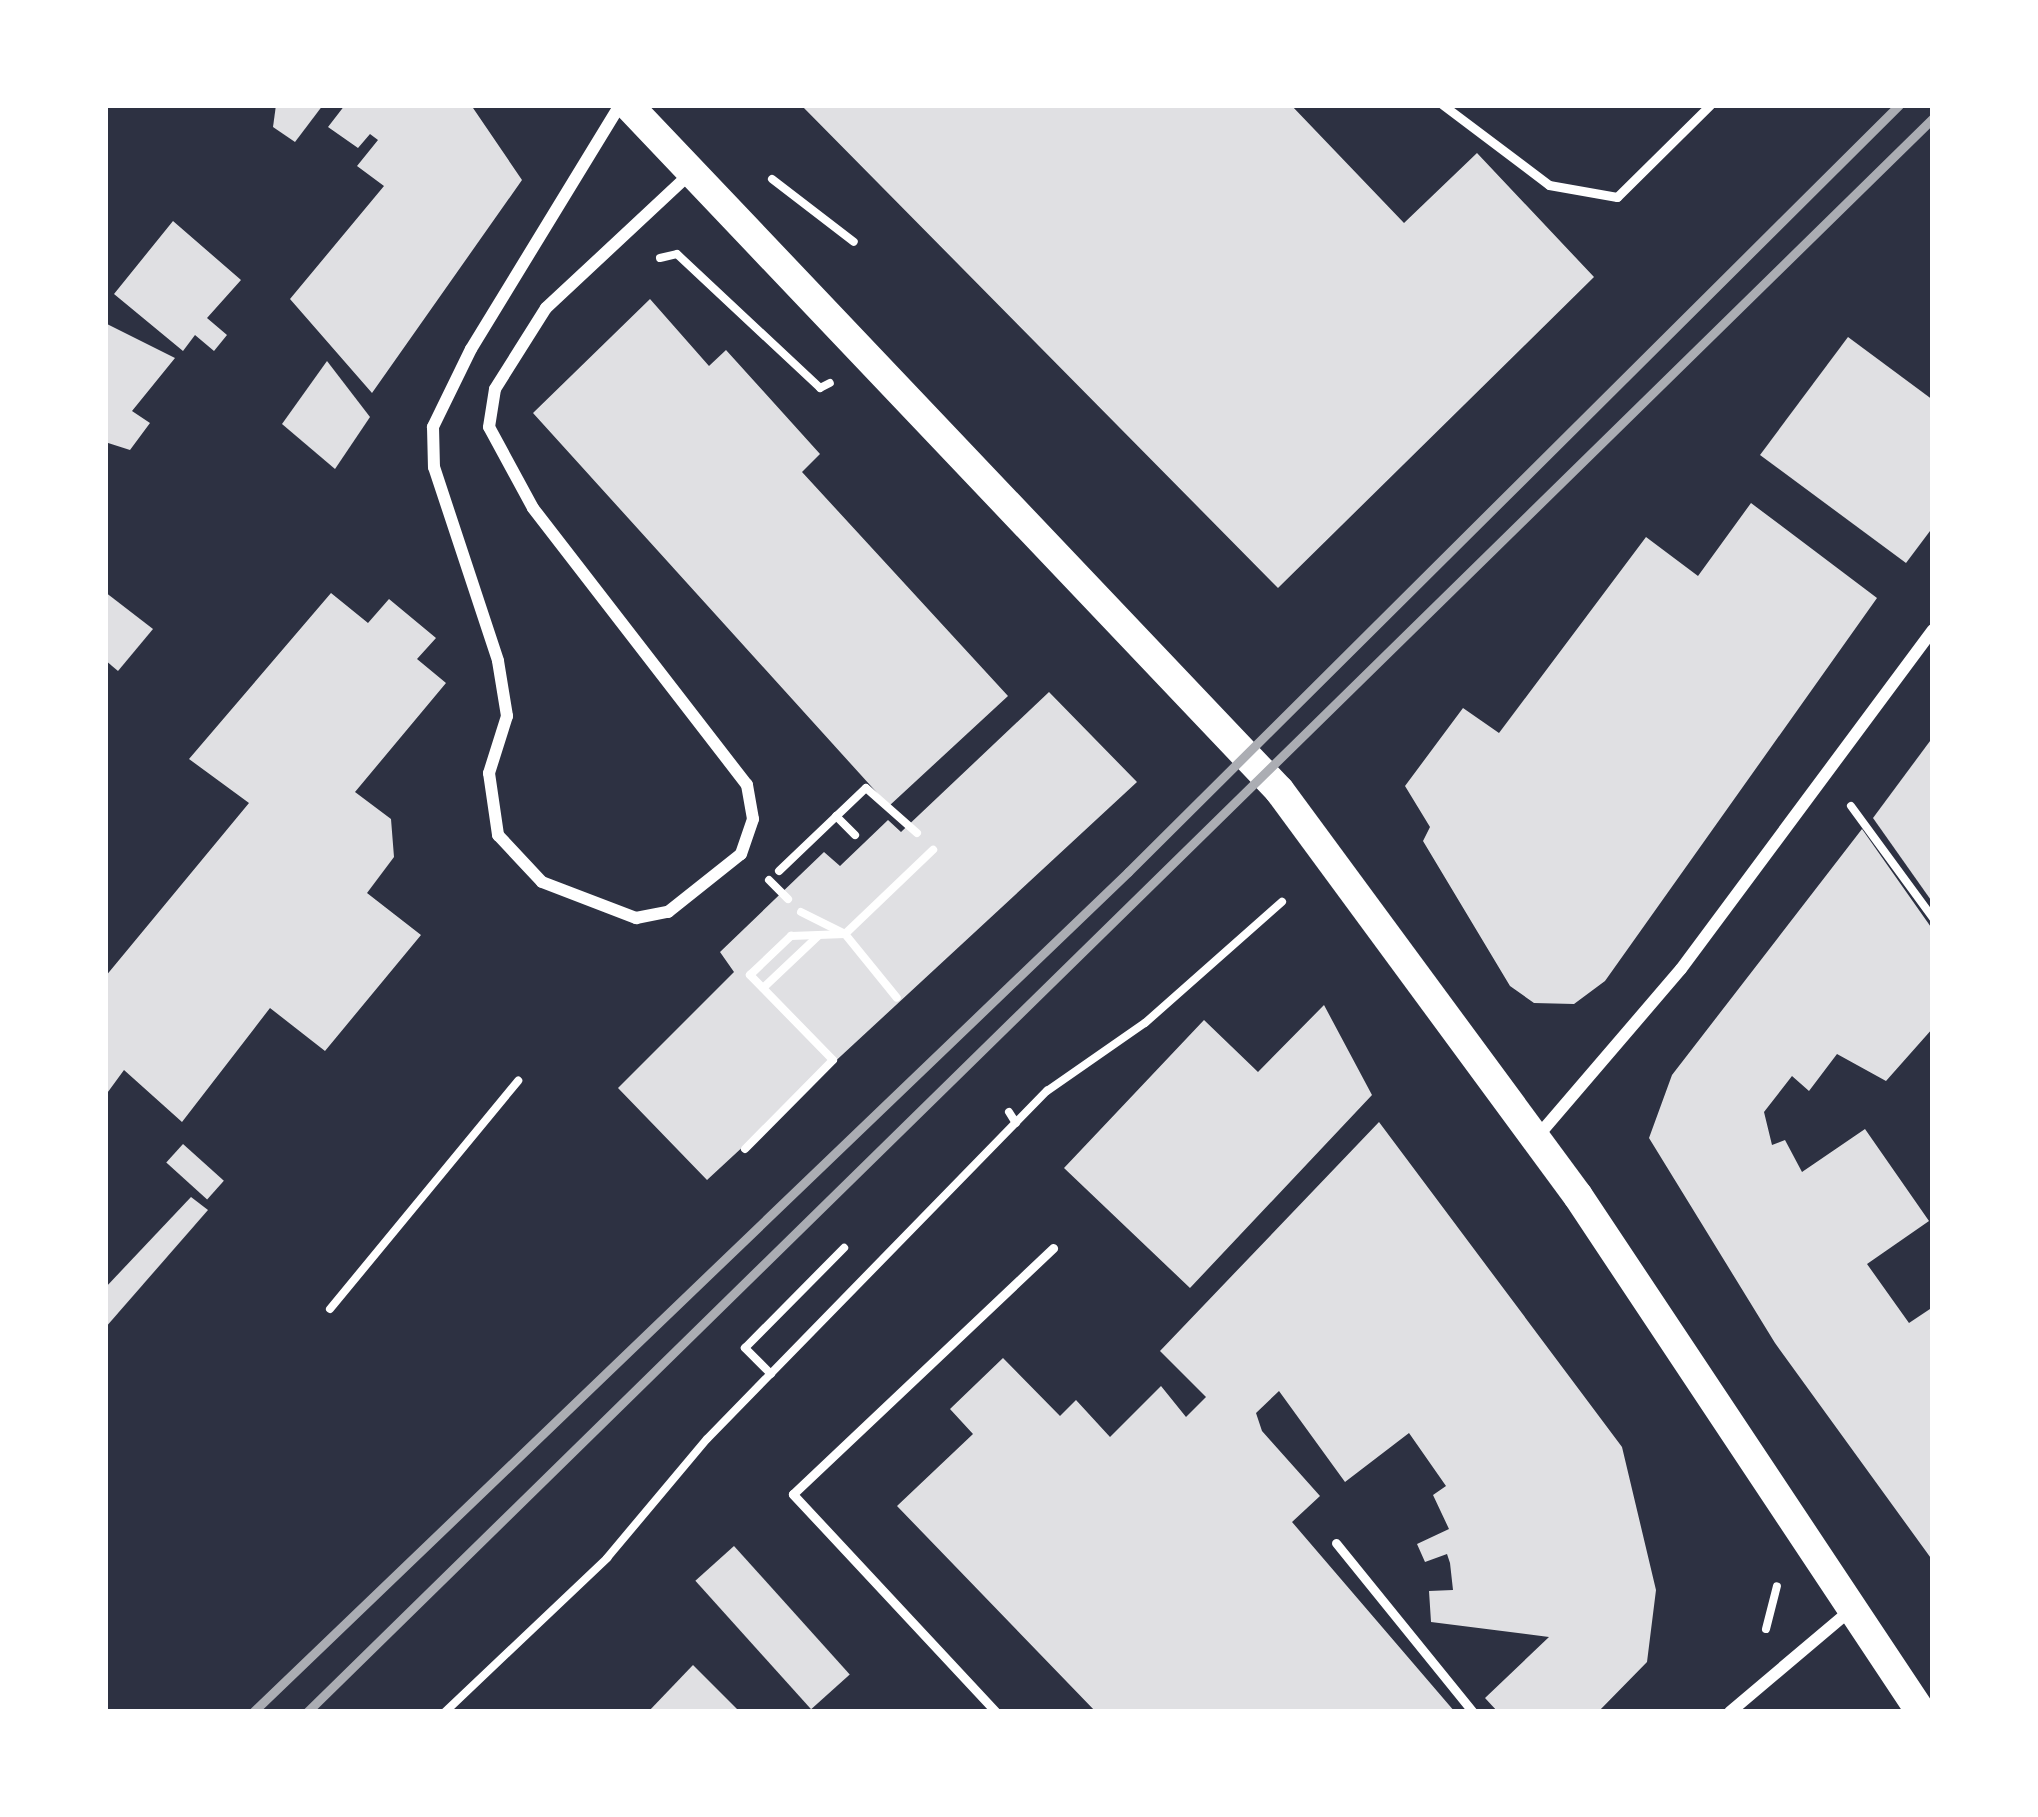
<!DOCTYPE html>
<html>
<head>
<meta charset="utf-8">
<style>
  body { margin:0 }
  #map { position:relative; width:2038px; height:1817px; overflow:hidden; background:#2d3142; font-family:Montserrat,sans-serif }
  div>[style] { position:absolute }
  .building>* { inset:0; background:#e0e0e3; transform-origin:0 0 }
  .path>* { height:8px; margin:-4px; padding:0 4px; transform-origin:4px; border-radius:4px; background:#fff }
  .service>* { height:9px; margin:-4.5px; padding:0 4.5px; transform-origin:4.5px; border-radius:4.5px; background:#fff }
  .minor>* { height:12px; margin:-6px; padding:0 6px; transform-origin:6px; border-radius:6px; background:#fff }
  .primary>* { height:30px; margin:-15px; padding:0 15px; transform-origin:15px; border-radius:15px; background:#fff }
  .rail>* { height:9px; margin:-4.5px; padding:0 4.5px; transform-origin:4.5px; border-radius:4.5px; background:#abadb3 }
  span { translate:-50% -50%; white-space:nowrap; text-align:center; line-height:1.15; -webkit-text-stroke:10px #fff; paint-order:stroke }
  .frame { position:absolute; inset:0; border:108px solid #fff; pointer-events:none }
</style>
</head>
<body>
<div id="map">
  <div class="building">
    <div style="clip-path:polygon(276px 105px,323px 105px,295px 142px,273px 127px)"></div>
    <div style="clip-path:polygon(345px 105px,471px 105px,522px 180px,372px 393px,290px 299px,384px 186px,357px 166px,378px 140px,370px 134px,358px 148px,328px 127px)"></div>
    <div style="clip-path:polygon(801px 105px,1291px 105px,1404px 223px,1477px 153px,1594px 277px,1278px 588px)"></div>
    <div style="clip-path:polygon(173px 221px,241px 280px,207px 318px,227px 335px,214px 351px,195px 335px,183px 351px,114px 294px)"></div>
    <div style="clip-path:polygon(650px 299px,709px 366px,726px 350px,820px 454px,802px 472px,1008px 696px,889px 806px,533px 413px)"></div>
    <div style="clip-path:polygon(105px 323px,175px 358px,132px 411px,150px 423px,130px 450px,105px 442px)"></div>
    <div style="clip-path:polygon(1848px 337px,1933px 400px,1933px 527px,1906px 563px,1760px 455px)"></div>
    <div style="clip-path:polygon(327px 361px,370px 417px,335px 469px,282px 424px)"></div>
    <div style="clip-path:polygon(1751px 503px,1877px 598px,1605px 981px,1574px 1004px,1534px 1003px,1510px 986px,1423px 841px,1430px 827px,1405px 786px,1463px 708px,1499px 733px,1646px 537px,1698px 576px)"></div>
    <div style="clip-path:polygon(105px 592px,153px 629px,118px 671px,105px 660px)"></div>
    <div style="clip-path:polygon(331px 593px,368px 623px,389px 599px,436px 638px,417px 659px,446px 683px,355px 792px,391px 819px,394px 857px,367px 893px,421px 935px,325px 1051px,270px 1008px,182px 1122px,124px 1070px,105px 1096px,105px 977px,249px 803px,189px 759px)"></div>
    <div style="clip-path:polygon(1049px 692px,1137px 782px,707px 1180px,618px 1088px,734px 972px,720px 952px,824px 852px,840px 866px,888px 820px,901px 832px)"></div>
    <div style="clip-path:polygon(1933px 737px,1933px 903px,1873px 818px)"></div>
    <div style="clip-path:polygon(1862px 829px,1933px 930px,1933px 1028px,1886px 1081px,1837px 1054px,1809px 1091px,1792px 1076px,1764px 1112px,1772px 1145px,1785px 1140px,1802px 1172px,1865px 1129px,1929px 1221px,1867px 1264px,1909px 1323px,1933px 1307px,1933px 1561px,1775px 1343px,1649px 1138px,1672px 1075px)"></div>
    <div style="clip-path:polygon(1324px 1005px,1372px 1095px,1190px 1288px,1064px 1168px,1204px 1020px,1258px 1072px)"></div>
    <div style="clip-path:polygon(1379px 1122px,1622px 1447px,1656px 1590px,1647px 1662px,1598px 1712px,1498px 1712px,1485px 1698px,1549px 1637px,1431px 1622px,1429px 1591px,1453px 1590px,1450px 1563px,1447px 1554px,1425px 1562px,1417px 1544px,1449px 1529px,1433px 1495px,1446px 1486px,1409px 1433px,1345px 1482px,1279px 1391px,1256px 1413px,1262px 1431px,1320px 1496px,1292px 1522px,1455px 1712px,1096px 1712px,897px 1506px,973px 1434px,950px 1409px,1003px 1358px,1060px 1416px,1076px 1400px,1110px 1437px,1161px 1386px,1186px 1417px,1206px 1397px,1160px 1351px)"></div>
    <div style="left:183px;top:1144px;width:55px;height:25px;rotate:42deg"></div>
    <div style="clip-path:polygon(191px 1197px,208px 1210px,105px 1328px,105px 1288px)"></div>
    <div style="left:734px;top:1546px;width:173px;height:52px;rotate:48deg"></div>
    <div style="clip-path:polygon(693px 1665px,740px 1712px,648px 1712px)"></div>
  </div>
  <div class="path">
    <div style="left:772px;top:179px;width:103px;rotate:37.5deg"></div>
    <div style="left:660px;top:258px;width:17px;rotate:-13deg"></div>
    <div style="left:677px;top:254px;width:196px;rotate:43.1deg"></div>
    <div style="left:820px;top:388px;width:11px;rotate:-27deg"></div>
    <div style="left:1851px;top:806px;width:139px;rotate:53.8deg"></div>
    <div style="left:836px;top:816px;width:27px;rotate:45deg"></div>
    <div style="left:779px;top:871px;width:120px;rotate:-43.7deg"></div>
    <div style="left:866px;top:788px;width:68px;rotate:41.4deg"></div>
    <div style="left:769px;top:880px;width:27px;rotate:45deg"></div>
    <div style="left:801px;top:912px;width:49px;rotate:26.6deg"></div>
    <div style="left:845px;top:934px;width:82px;rotate:50.9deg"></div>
    <div style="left:763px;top:988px;width:76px;rotate:-43.4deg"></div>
    <div style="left:1009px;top:1112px;width:13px;rotate:58deg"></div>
    <div style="left:745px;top:1149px;width:125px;rotate:-45.3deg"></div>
    <div style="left:833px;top:1060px;width:119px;rotate:-134.3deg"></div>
    <div style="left:750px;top:975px;width:57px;rotate:-43.6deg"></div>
    <div style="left:791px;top:936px;width:54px;rotate:-2.1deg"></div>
    <div style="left:845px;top:934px;width:122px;rotate:-43.7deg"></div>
    <div style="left:330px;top:1309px;width:296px;rotate:-50.5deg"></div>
    <div style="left:771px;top:1374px;width:37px;rotate:-135deg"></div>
    <div style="left:745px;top:1348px;width:141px;rotate:-45.3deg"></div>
    <div style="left:1766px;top:1629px;width:44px;rotate:-75.7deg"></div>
    <div style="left:445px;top:1712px;width:224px;rotate:-43.5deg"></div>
    <div style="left:607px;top:1558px;width:155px;rotate:-50deg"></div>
    <div style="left:707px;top:1439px;width:487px;rotate:-45.7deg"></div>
    <div style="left:1047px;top:1091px;width:119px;rotate:-34.8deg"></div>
    <div style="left:1145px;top:1023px;width:183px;rotate:-41.5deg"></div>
  </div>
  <div class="service">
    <div style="left:1443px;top:105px;width:133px;rotate:37deg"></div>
    <div style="left:1549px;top:185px;width:69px;rotate:10deg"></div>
    <div style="left:1617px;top:197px;width:131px;rotate:-44.7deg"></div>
    <div style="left:1336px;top:1543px;width:218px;rotate:51deg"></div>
    <div style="left:996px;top:1712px;width:298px;rotate:-133deg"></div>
    <div style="left:793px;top:1494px;width:358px;rotate:-43.4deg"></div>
  </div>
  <div class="minor">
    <div style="left:620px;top:105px;width:286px;rotate:121.4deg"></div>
    <div style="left:471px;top:349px;width:87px;rotate:116deg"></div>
    <div style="left:433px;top:427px;width:40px;rotate:88.6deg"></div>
    <div style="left:434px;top:467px;width:204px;rotate:71.7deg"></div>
    <div style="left:498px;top:661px;width:56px;rotate:80.7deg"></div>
    <div style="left:507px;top:716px;width:60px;rotate:107.5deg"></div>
    <div style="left:489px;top:773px;width:63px;rotate:81.7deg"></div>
    <div style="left:498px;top:835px;width:64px;rotate:46.9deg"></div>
    <div style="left:542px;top:882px;width:101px;rotate:21deg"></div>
    <div style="left:636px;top:918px;width:33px;rotate:-11deg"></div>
    <div style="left:668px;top:912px;width:93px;rotate:-38.5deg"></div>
    <div style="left:741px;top:854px;width:37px;rotate:-71deg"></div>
    <div style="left:753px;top:819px;width:35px;rotate:-100deg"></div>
    <div style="left:747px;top:785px;width:350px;rotate:-127.7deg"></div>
    <div style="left:533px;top:508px;width:92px;rotate:-118.5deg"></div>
    <div style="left:489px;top:427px;width:38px;rotate:-81deg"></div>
    <div style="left:495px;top:389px;width:96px;rotate:-57.8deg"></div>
    <div style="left:546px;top:308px;width:198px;rotate:-43deg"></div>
    <div style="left:1537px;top:1137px;width:221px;rotate:-49.4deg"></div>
    <div style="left:1681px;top:969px;width:422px;rotate:-53.4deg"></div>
    <div style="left:1730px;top:1712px;width:160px;rotate:-40.2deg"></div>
  </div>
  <div class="primary">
    <div style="left:628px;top:105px;width:945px;rotate:46.46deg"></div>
    <div style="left:1279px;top:790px;width:504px;rotate:53.63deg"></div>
    <div style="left:1578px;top:1196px;width:620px;rotate:56.39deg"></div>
  </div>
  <div class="rail">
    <div style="left:253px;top:1712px;width:1213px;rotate:-43.83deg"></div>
    <div style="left:1128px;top:872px;width:1088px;rotate:-44.85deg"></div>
    <div style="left:307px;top:1712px;width:2277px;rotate:-44.43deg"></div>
  </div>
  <div class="frame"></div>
</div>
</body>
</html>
